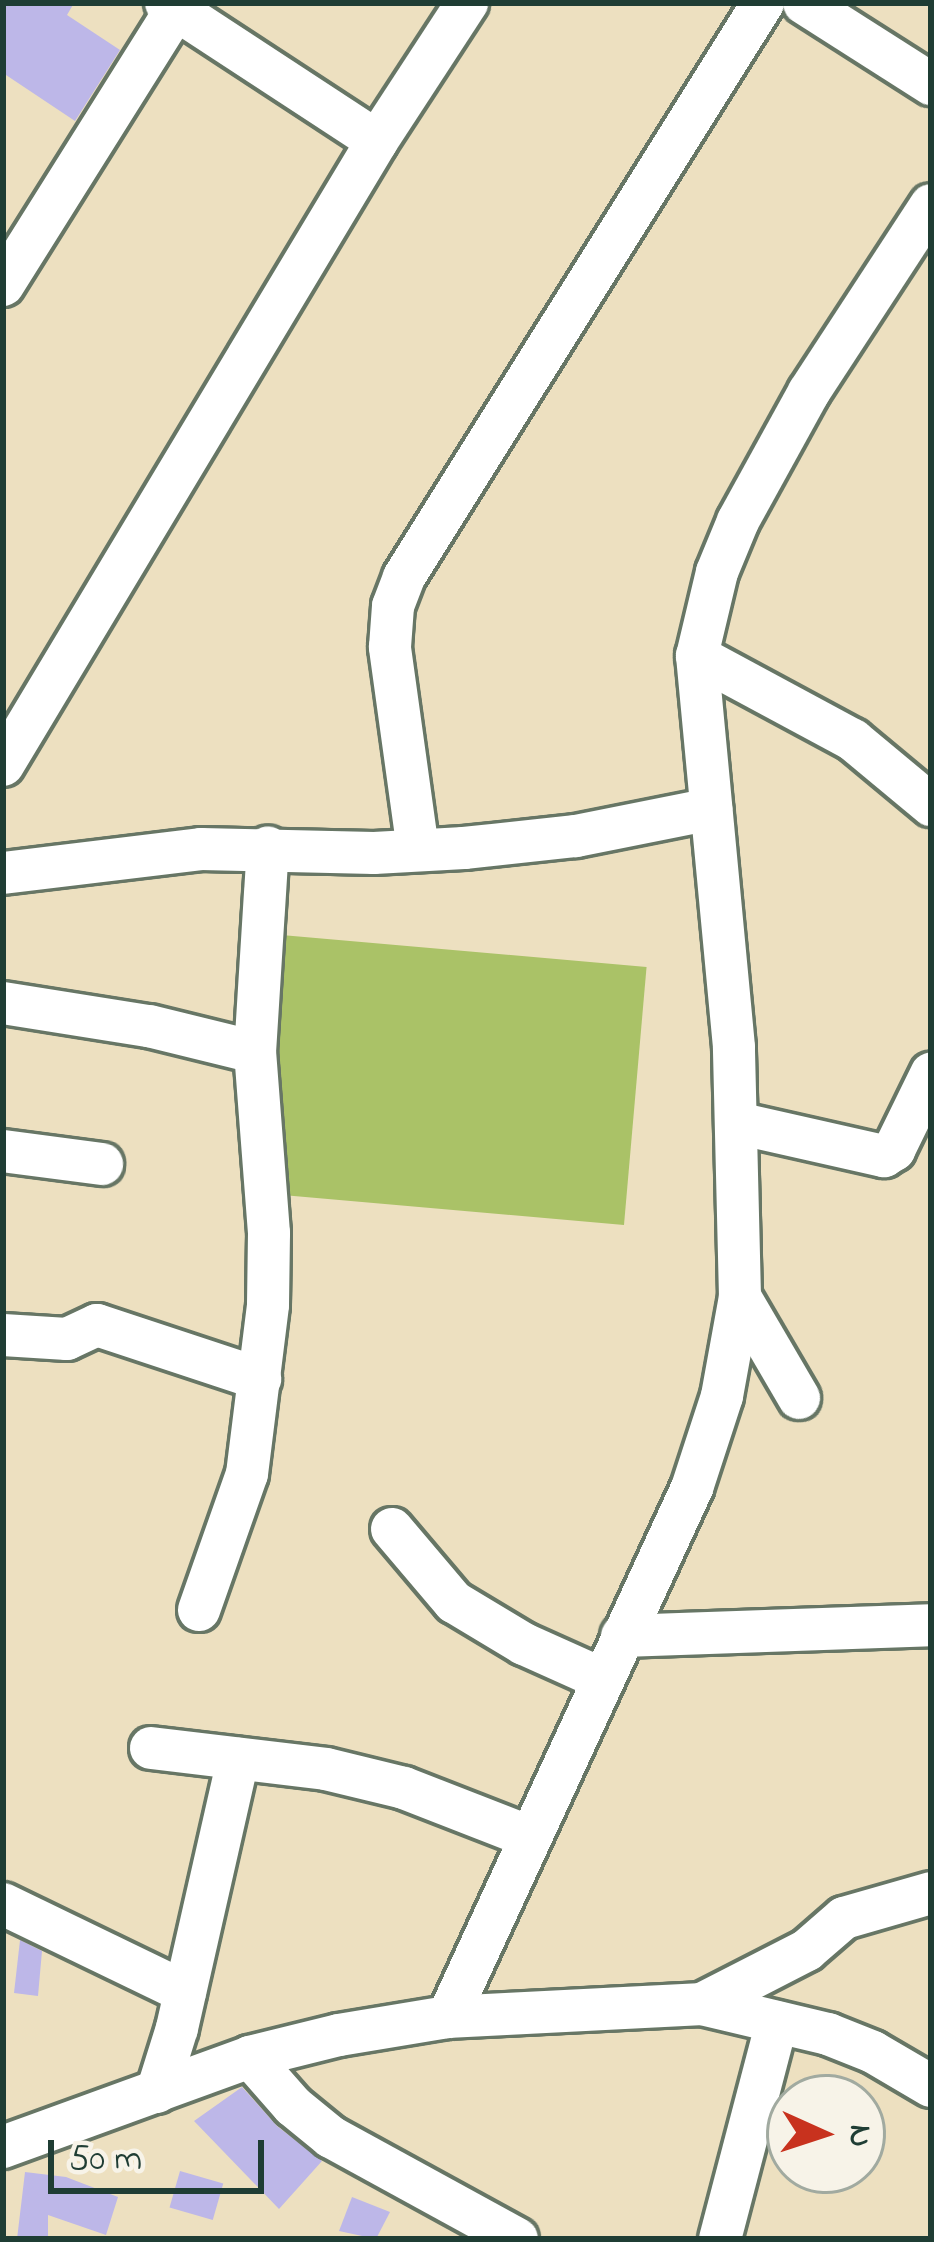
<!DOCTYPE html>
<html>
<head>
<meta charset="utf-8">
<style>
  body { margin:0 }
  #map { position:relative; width:934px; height:2242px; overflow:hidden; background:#ede0c0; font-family:"Indie Flower",sans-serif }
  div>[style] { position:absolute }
  .green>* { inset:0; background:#aac267; transform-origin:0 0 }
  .building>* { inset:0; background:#bdb7e8; transform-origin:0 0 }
  .roads { filter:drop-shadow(3px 0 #677665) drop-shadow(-3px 0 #677665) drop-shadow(0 3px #677665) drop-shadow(0 -3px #677665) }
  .minor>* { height:42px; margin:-21px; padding:0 21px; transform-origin:21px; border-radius:21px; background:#fff }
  span { translate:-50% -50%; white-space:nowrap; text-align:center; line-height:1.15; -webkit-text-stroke:9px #f7f3e8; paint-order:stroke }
  .frame { position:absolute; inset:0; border:6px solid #1f3d34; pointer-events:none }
  .north { position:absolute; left:766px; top:2074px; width:120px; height:120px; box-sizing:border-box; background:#f7f3e8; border:3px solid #a1aaa0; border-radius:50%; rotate:93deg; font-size:33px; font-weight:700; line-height:48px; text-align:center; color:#1f3d34 }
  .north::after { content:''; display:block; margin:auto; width:42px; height:54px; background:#c8321e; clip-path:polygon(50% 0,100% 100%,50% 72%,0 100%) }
  .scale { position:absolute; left:48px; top:2140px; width:216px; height:54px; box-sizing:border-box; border:6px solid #1f3d34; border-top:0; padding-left:15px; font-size:36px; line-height:42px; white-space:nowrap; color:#1f3d34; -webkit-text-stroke:9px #f7f3e8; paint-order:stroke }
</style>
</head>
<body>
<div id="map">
  <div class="green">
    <div style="left:270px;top:934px;width:378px;height:259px;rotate:5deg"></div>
  </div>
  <div class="building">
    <div style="clip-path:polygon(3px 3px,74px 3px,67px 15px,120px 50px,75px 121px,3px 73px)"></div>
    <div style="clip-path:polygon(20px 1940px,42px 1951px,38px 1996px,14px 1993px)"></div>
    <div style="clip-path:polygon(242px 2087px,277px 2126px,322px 2161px,279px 2209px,194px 2121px)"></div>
    <div style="left:180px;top:2171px;width:45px;height:38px;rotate:16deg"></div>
    <div style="clip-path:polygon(25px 2172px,66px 2177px,118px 2197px,106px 2235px,48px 2215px,48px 2239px,17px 2239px)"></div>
    <div style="clip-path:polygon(352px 2197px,390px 2212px,376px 2239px,339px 2231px)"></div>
  </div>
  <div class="roads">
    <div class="minor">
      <div style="left:166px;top:3px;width:252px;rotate:33.2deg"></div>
      <div style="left:804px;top:3px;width:151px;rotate:32.5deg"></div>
      <div style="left:3px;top:285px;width:333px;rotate:-57.9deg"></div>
      <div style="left:697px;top:656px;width:177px;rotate:28.3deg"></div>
      <div style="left:853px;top:740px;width:102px;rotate:39.8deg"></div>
      <div style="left:3px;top:765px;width:727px;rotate:-59.06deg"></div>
      <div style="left:377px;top:141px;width:165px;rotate:-56.9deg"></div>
      <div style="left:418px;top:850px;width:205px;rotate:-97.9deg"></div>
      <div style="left:390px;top:647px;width:41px;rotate:-85.8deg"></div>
      <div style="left:393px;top:606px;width:31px;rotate:-69deg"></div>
      <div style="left:404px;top:577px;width:677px;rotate:-57.98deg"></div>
      <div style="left:3px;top:873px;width:199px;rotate:-6.9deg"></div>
      <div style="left:201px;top:849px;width:173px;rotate:1.3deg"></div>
      <div style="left:374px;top:853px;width:90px;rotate:-3.2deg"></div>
      <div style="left:464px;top:848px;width:113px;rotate:-6.1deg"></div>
      <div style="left:576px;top:836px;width:138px;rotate:-11.3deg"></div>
      <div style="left:3px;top:1003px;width:148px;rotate:9deg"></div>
      <div style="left:149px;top:1026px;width:109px;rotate:13.8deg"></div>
      <div style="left:737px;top:1123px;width:151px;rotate:12.7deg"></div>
      <div style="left:884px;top:1156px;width:12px;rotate:-31deg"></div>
      <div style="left:894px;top:1150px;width:85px;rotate:-64deg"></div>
      <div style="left:3px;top:1151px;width:100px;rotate:7.5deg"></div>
      <div style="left:740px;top:1297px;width:117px;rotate:59.7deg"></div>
      <div style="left:3px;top:1335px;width:64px;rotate:3.6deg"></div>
      <div style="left:67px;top:1339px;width:33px;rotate:-25deg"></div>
      <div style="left:97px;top:1325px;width:172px;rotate:18.3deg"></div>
      <div style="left:392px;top:1529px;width:96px;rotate:49.7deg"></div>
      <div style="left:454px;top:1602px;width:82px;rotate:31deg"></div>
      <div style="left:524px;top:1644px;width:85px;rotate:24.2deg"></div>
      <div style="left:199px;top:1610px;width:144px;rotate:-70.6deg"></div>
      <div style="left:247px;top:1474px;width:170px;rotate:-82.9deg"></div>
      <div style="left:268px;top:1305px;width:72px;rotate:-89.2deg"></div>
      <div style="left:269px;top:1233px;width:182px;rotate:-94.4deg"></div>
      <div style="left:255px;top:1052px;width:205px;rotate:-86.4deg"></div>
      <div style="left:622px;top:1636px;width:309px;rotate:-2deg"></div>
      <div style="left:151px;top:1748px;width:176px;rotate:6.8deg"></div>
      <div style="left:326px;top:1769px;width:80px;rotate:13.7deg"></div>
      <div style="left:404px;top:1788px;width:135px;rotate:21.3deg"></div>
      <div style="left:3px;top:1904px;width:202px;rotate:25.8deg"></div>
      <div style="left:702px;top:2004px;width:130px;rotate:13.4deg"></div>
      <div style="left:828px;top:2034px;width:48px;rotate:21.8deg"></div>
      <div style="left:873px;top:2052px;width:67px;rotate:30.4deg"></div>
      <div style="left:448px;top:2017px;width:254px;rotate:-2.9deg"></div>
      <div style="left:702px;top:2004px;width:118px;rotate:-27.2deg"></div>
      <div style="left:807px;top:1950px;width:49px;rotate:-40.9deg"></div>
      <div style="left:844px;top:1918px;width:91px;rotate:-16deg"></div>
      <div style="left:250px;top:2057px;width:65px;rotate:48.7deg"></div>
      <div style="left:293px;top:2106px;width:49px;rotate:39.2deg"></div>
      <div style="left:331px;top:2137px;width:212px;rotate:28.7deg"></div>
      <div style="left:157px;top:2092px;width:67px;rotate:-72.6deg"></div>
      <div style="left:177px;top:2028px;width:276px;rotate:-77.2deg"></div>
      <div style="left:3px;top:2147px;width:263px;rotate:-20deg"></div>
      <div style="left:250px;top:2057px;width:92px;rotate:-13.9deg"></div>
      <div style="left:339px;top:2035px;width:110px;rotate:-9.4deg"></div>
      <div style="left:448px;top:2017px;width:583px;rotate:-65.24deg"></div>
      <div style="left:692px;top:1488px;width:97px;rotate:-71.9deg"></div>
      <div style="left:722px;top:1396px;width:101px;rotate:-79.7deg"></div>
      <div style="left:740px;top:1297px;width:250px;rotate:-91.4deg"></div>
      <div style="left:734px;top:1047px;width:393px;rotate:-95.4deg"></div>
      <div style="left:697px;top:656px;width:86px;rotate:-76.6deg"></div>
      <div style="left:717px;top:572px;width:55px;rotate:-67.6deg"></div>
      <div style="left:738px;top:521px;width:147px;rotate:-61.2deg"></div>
      <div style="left:809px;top:392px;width:223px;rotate:-56.9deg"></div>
      <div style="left:720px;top:2239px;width:224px;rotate:-75.3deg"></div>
    </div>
  </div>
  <div class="frame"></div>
  <div class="north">N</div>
  <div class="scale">50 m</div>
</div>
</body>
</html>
